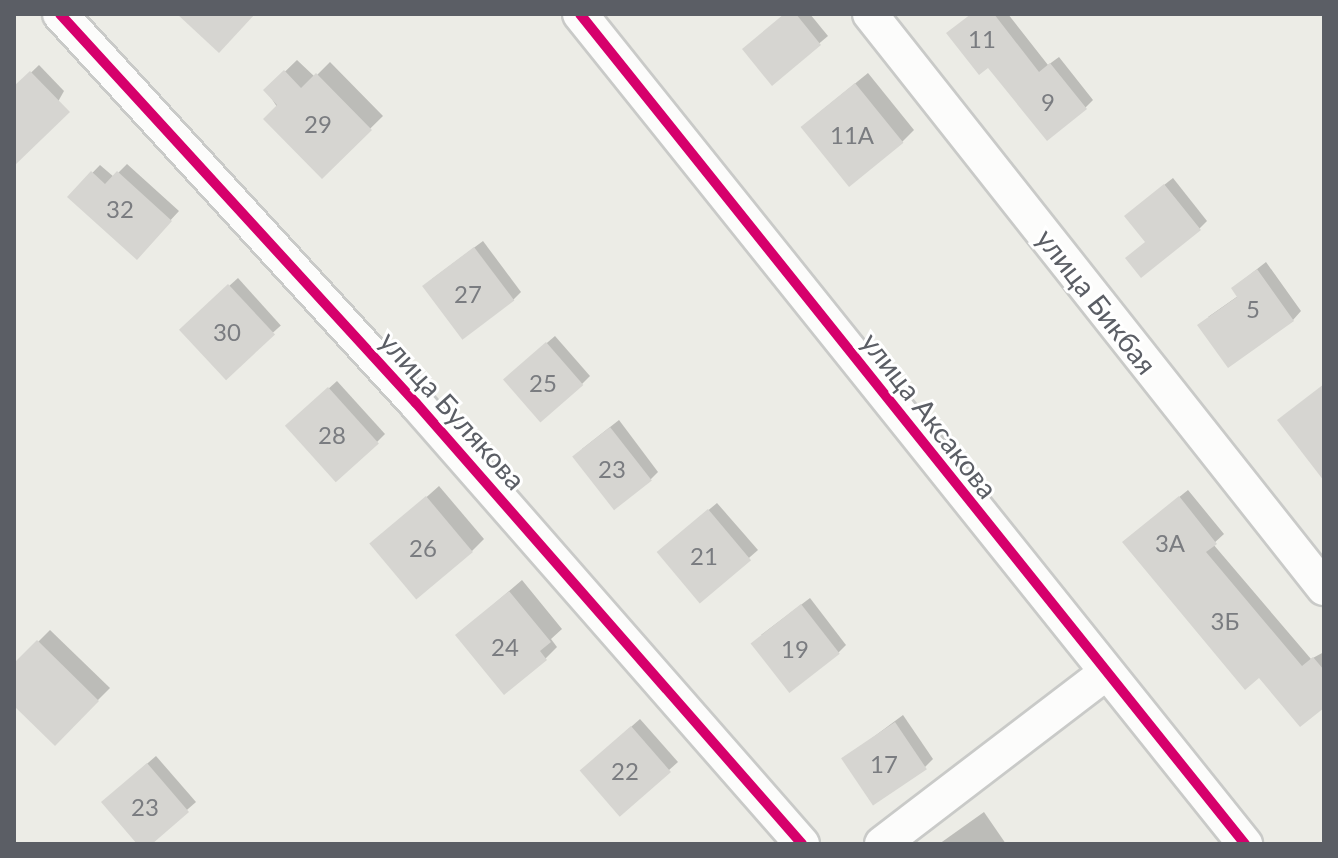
<!DOCTYPE html>
<html>
<head>
<meta charset="utf-8">
<style>
  body { margin:0 }
  #map { position:relative; width:1338px; height:858px; overflow:hidden; background:#ecece6; font-family:Lato,sans-serif }
  div>[style] { position:absolute }
  .shadow>* { inset:0; background:#0003; transform-origin:0 0 }
  .building>* { inset:0; background:#d6d5d1; transform-origin:0 0 }
  .roads { filter:drop-shadow(2px 0 #c9cac8) drop-shadow(-2px 0 #c9cac8) drop-shadow(0 2px #c9cac8) drop-shadow(0 -2px #c9cac8) }
  .minor>* { height:34px; margin:-17px; padding:0 17px; transform-origin:17px; border-radius:17px; background:#fcfcfb }
  .cycleway>* { height:10px; margin:-5px; padding:0 5px; transform-origin:5px; border-radius:5px; background:#d6006c }
  span { translate:-50% -50%; white-space:nowrap; text-align:center; line-height:1.15; -webkit-text-stroke:6px #fff; paint-order:stroke }
  .number-label { font-size:24px; color:#7a7c80 }
  .number-label span { -webkit-text-stroke-width:0 }
  .street-label { font-size:28px; color:#5b5e65 }
  .frame { position:absolute; inset:0; border:16px solid #5b5e65; pointer-events:none }
</style>
</head>
<body>
<div id="map">
  <div class="shadow">
    <div style="clip-path:polygon(785px 14px,810px 14px,828px 36px,772px 83px)"></div>
    <div style="clip-path:polygon(971px 14px,1008px 14px,1048px 65px,1059px 57px,1093px 100px,1085px 108px,988px 65px)"></div>
    <div style="clip-path:polygon(297px 60px,315px 77px,330px 62px,383px 116px,322px 176px,266px 90px)"></div>
    <div style="clip-path:polygon(39px 65px,64px 91px,45px 125px,14px 144px,14px 89px)"></div>
    <div style="clip-path:polygon(868px 73px,914px 130px,902px 142px,815px 116px)"></div>
    <div style="clip-path:polygon(127px 164px,179px 211px,144px 249px,70px 196px,100px 165px,114px 177px)"></div>
    <div style="clip-path:polygon(1173px 178px,1207px 221px,1199px 229px,1147px 241px,1135px 208px)"></div>
    <div style="clip-path:polygon(483px 241px,521px 292px,513px 300px,432px 279px)"></div>
    <div style="clip-path:polygon(1266px 262px,1301px 311px,1293px 320px,1208px 317px,1238px 296px,1233px 288px)"></div>
    <div style="left:238px;top:278px;width:64px;height:76px;rotate:48deg"></div>
    <div style="clip-path:polygon(555px 336px,590px 376px,582px 384px,513px 372px)"></div>
    <div style="clip-path:polygon(337px 381px,385px 434px,377px 442px,296px 418px)"></div>
    <div style="clip-path:polygon(619px 420px,658px 472px,650px 480px,582px 449px)"></div>
    <div style="clip-path:polygon(439px 486px,484px 539px,472px 551px,386px 533px)"></div>
    <div style="clip-path:polygon(1188px 490px,1224px 534px,1213px 544px,1311px 659px,1324px 652px,1324px 705px,1133px 534px)"></div>
    <div style="clip-path:polygon(717px 503px,758px 550px,701px 600px,668px 544px)"></div>
    <div style="clip-path:polygon(522px 580px,562px 629px,551px 639px,557px 647px,545px 659px,458px 635px)"></div>
    <div style="clip-path:polygon(810px 598px,846px 645px,838px 653px,761px 635px)"></div>
    <div style="clip-path:polygon(50px 630px,110px 688px,55px 743px,14px 703px,14px 666px)"></div>
    <div style="clip-path:polygon(903px 715px,933px 759px,925px 767px,844px 759px)"></div>
    <div style="clip-path:polygon(640px 719px,678px 762px,620px 814px,590px 763px)"></div>
    <div style="clip-path:polygon(156px 756px,196px 802px,148px 844px,140px 844px,112px 794px)"></div>
    <div style="clip-path:polygon(984px 812px,1006px 844px,939px 844px)"></div>
  </div>
  <div class="building">
    <div style="clip-path:polygon(177px 14px,255px 14px,219px 53px)"></div>
    <div style="clip-path:polygon(784px 14px,796px 14px,821px 45px,772px 86px,742px 49px)"></div>
    <div style="clip-path:polygon(971px 14px,994px 14px,1039px 72px,1050px 63px,1087px 109px,1047px 141px,988px 68px,979px 75px,946px 33px)"></div>
    <div style="clip-path:polygon(284px 70px,301px 88px,316px 73px,372px 130px,322px 179px,263px 119px,277px 105px,263px 90px)"></div>
    <div style="clip-path:polygon(30px 71px,70px 112px,14px 166px,14px 86px)"></div>
    <div style="left:855px;top:83px;width:77px;height:70px;rotate:51deg"></div>
    <div style="clip-path:polygon(91px 171px,105px 184px,117px 171px,172px 221px,137px 260px,67px 197px)"></div>
    <div style="clip-path:polygon(1164px 184px,1201px 230px,1141px 278px,1125px 258px,1145px 242px,1124px 216px)"></div>
    <div style="left:474px;top:247px;width:67px;height:65px;rotate:53deg"></div>
    <div style="clip-path:polygon(1257px 269px,1294px 321px,1228px 368px,1197px 325px,1237px 297px,1231px 288px)"></div>
    <div style="left:228px;top:284px;width:69px;height:67px;rotate:47deg"></div>
    <div style="left:546px;top:342px;width:57px;height:57px;rotate:49deg"></div>
    <div style="clip-path:polygon(1324px 384px,1324px 481px,1277px 420px)"></div>
    <div style="left:328px;top:387px;width:76px;height:58px;rotate:48deg"></div>
    <div style="left:610px;top:427px;width:68px;height:48px;rotate:52deg"></div>
    <div style="left:426px;top:496px;width:73px;height:74px;rotate:50deg"></div>
    <div style="clip-path:polygon(1179px 496px,1217px 544px,1206px 552px,1302px 666px,1313px 657px,1324px 670px,1324px 708px,1300px 727px,1259px 678px,1245px 690px,1122px 542px)"></div>
    <div style="left:708px;top:509px;width:67px;height:67px;rotate:50deg"></div>
    <div style="clip-path:polygon(509px 591px,551px 642px,540px 651px,547px 660px,504px 695px,455px 635px)"></div>
    <div style="left:801px;top:604px;width:63px;height:64px;rotate:52deg"></div>
    <div style="clip-path:polygon(37px 640px,99px 701px,55px 746px,14px 706px,14px 663px)"></div>
    <div style="left:895px;top:722px;width:57px;height:65px;rotate:56deg"></div>
    <div style="left:631px;top:726px;width:61px;height:68px;rotate:49deg"></div>
    <div style="clip-path:polygon(147px 763px,189px 812px,152px 844px,137px 844px,101px 802px)"></div>
  </div>
  <div class="roads">
    <div class="minor">
      <div style="left:60px;top:14px;width:527px;rotate:47.54deg"></div>
      <div style="left:416px;top:403px;width:586px;rotate:48.8deg"></div>
      <div style="left:580px;top:14px;width:1064px;rotate:51.3deg"></div>
      <div style="left:870px;top:14px;width:732px;rotate:51.66deg"></div>
      <div style="left:882px;top:844px;width:280px;rotate:-37.4deg"></div>
    </div>
  </div>
  <div class="cycleway">
    <div style="left:60px;top:14px;width:527px;rotate:47.54deg"></div>
    <div style="left:416px;top:403px;width:586px;rotate:48.8deg"></div>
    <div style="left:580px;top:14px;width:1064px;rotate:51.3deg"></div>
  </div>
  <div class="number-label">
    <span style="left:982px;top:39px">11</span>
    <span style="left:1048px;top:102px">9</span>
    <span style="left:318px;top:124px">29</span>
    <span style="left:852px;top:135px">11А</span>
    <span style="left:120px;top:209px">32</span>
    <span style="left:468px;top:294px">27</span>
    <span style="left:1253px;top:309px">5</span>
    <span style="left:227px;top:332px">30</span>
    <span style="left:543px;top:383px">25</span>
    <span style="left:332px;top:435px">28</span>
    <span style="left:612px;top:469px">23</span>
    <span style="left:1170px;top:543px">3А</span>
    <span style="left:423px;top:548px">26</span>
    <span style="left:704px;top:556px">21</span>
    <span style="left:1225px;top:621px">3Б</span>
    <span style="left:505px;top:647px">24</span>
    <span style="left:795px;top:649px">19</span>
    <span style="left:884px;top:764px">17</span>
    <span style="left:625px;top:771px">22</span>
    <span style="left:145px;top:807px">23</span>
  </div>
  <div class="street-label">
    <span style="left:1097px;top:301px;rotate:52deg">улица Бикбая</span>
    <span style="left:453px;top:410px;rotate:48deg">улица Булякова</span>
    <span style="left:930px;top:415px;rotate:52deg">улица Аксакова</span>
  </div>
  <div class="frame"></div>
</div>
</body>
</html>
